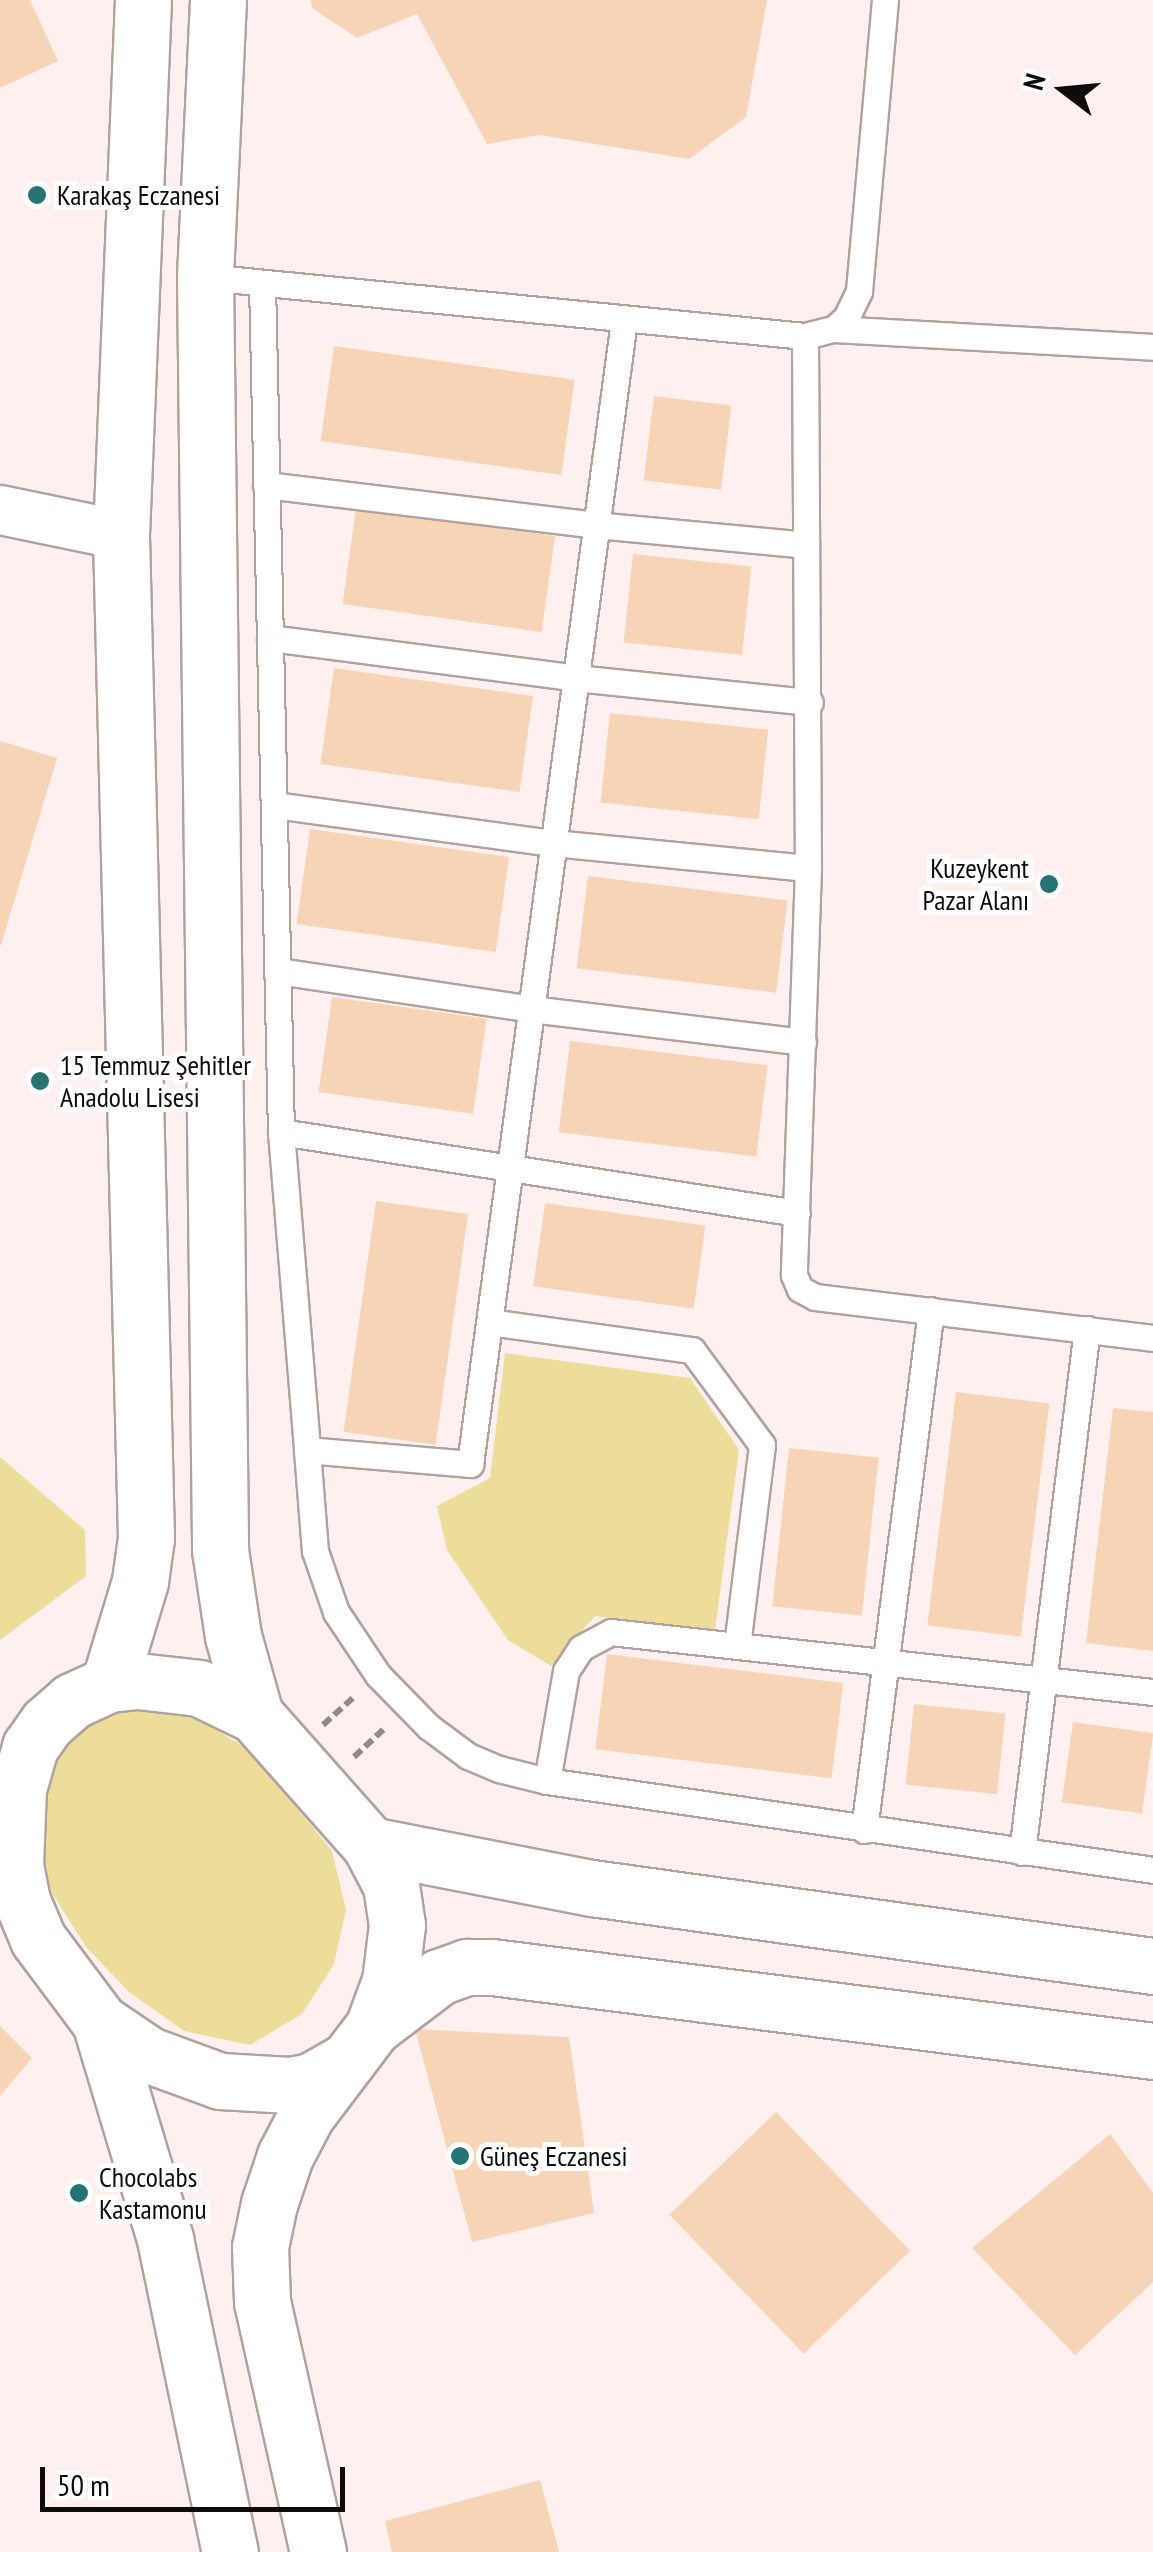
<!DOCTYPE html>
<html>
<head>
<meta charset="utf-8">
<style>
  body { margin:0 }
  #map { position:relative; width:1153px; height:2552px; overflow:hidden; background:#fdf0ee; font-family:"PT Sans Narrow",sans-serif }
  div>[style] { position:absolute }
  .green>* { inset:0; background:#eddd9b }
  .building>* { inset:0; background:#f7d4b6; transform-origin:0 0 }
  .path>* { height:6px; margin-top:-3px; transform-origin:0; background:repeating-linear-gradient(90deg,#938988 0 10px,transparent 0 15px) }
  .roads { filter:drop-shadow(2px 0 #b1a29f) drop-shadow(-2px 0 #b1a29f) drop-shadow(0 2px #b1a29f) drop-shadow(0 -2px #b1a29f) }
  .service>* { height:25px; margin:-12.5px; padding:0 12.5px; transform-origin:12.5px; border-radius:12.5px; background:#fff }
  .minor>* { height:48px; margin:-24px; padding:0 24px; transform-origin:24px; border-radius:24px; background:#fff }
  .secondary>* { height:55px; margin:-27.5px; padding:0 27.5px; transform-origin:27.5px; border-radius:27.5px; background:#fff }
  .dots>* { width:28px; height:28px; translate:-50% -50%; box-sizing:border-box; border:5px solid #fff; border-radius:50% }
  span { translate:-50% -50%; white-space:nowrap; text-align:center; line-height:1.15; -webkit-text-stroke:10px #fff; paint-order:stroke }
  .poi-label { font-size:28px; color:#100b0b }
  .left { translate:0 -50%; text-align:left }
  .right { translate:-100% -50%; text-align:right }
  .north { position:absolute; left:1013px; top:40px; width:100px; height:100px; -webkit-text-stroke:8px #fff; paint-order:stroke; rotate:286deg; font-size:28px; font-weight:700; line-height:40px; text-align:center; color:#100b0b }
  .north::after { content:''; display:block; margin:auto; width:35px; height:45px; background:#100b0b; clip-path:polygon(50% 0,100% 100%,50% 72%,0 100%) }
  .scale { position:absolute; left:40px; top:2467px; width:305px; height:45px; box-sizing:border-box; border:5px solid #100b0b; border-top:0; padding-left:12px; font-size:30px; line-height:35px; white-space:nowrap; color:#100b0b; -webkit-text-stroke:8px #fff; paint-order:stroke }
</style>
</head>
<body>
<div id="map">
  <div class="green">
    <div style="clip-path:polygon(505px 1353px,690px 1378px,739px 1450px,715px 1630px,595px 1616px,551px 1666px,508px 1640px,447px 1550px,437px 1506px,490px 1478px)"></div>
    <div style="clip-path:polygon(0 1457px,85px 1530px,86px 1576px,0 1640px)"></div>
    <div style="clip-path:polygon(134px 1706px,200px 1720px,251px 1751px,332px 1851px,346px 1910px,334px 1964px,302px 2014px,250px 2045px,184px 2031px,129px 1992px,86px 1947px,52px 1893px,32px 1835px,39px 1774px,71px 1724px)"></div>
  </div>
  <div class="building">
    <div style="clip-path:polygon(0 0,30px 0,58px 61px,0 88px)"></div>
    <div style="clip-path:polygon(311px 0,767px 0,746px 117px,689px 159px,539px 135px,487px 144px,417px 14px,357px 38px,312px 8px)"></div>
    <div style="left:334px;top:346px;width:243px;height:96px;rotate:8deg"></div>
    <div style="left:654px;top:396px;width:78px;height:85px;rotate:7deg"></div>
    <div style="left:356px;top:508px;width:201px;height:97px;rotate:8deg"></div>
    <div style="left:633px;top:554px;width:119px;height:89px;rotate:6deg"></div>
    <div style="left:334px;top:668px;width:201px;height:97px;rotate:8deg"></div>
    <div style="left:610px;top:713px;width:159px;height:90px;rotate:6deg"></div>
    <div style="clip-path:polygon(0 741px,57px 758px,1px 945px,0 945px)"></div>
    <div style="left:310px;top:829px;width:201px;height:96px;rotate:8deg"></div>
    <div style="left:588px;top:876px;width:201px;height:93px;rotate:7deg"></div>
    <div style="left:332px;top:997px;width:156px;height:96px;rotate:8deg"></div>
    <div style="left:570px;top:1041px;width:199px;height:92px;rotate:7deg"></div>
    <div style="left:376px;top:1201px;width:93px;height:233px;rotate:8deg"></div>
    <div style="left:545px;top:1203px;width:162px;height:84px;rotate:8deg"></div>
    <div style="left:956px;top:1392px;width:94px;height:235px;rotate:7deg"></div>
    <div style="clip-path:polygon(1113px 1408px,1153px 1412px,1153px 1651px,1086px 1643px)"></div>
    <div style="left:789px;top:1448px;width:90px;height:159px;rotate:6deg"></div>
    <div style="left:607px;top:1654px;width:238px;height:96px;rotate:7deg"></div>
    <div style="left:914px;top:1704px;width:92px;height:81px;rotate:6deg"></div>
    <div style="left:1073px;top:1722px;width:81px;height:81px;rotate:8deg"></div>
    <div style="clip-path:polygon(0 2026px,32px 2058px,0 2096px)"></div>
    <div style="clip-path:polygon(415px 2029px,569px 2037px,594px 2213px,472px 2242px)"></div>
    <div style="left:776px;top:2112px;width:193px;height:148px;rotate:46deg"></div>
    <div style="clip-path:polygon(1110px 2134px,1153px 2193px,1153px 2282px,1075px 2355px,972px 2248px)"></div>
    <div style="clip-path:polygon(540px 2480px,559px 2552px,392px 2552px,385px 2521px)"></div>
  </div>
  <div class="path">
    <div style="left:323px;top:1725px;width:43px;rotate:-42.2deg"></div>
    <div style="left:354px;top:1757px;width:42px;rotate:-43.1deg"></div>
  </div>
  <div class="roads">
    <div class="service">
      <div style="left:205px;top:277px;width:603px;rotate:5.62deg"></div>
      <div style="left:805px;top:336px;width:532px;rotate:89.68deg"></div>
      <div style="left:808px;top:868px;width:407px;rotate:92deg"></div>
      <div style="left:794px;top:1275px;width:15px;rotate:67deg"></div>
      <div style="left:800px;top:1289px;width:17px;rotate:28deg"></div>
      <div style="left:815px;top:1297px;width:340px;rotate:6.9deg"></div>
      <div style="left:262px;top:283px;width:849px;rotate:88.72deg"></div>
      <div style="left:281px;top:1132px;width:319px;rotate:85.3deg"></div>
      <div style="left:307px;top:1450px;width:164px;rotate:4.9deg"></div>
      <div style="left:470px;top:1464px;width:1153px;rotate:-82.33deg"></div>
      <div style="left:834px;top:329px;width:320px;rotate:3.2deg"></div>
      <div style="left:805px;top:336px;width:30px;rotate:-14deg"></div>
      <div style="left:834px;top:329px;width:16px;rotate:-43deg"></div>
      <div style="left:846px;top:318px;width:30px;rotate:-64deg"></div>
      <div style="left:859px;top:291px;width:292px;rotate:-84.9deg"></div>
      <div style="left:266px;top:485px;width:332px;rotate:6.9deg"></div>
      <div style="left:596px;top:525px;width:211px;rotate:5.4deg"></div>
      <div style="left:270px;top:638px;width:309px;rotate:7.4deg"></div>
      <div style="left:576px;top:678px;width:235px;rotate:5.9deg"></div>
      <div style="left:275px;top:805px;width:281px;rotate:7.8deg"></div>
      <div style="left:553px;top:843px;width:256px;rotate:5.6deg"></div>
      <div style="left:278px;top:971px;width:256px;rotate:8.5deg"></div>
      <div style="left:531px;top:1009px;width:274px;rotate:6.9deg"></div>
      <div style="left:281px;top:1132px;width:522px;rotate:8.92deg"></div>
      <div style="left:490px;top:1322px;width:204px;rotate:7.9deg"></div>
      <div style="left:692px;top:1350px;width:118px;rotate:53.6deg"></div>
      <div style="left:762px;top:1445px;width:202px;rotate:97.1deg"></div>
      <div style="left:307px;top:1450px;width:101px;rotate:85.5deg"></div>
      <div style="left:315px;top:1551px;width:65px;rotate:71deg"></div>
      <div style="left:336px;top:1612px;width:76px;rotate:56.3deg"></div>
      <div style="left:378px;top:1675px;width:73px;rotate:45.6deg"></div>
      <div style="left:429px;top:1727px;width:49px;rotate:36.6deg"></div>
      <div style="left:468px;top:1756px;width:34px;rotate:23deg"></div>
      <div style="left:499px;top:1769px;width:49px;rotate:14deg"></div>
      <div style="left:547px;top:1781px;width:613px;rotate:8.35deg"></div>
      <div style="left:547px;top:1781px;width:112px;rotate:-80.2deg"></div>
      <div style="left:566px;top:1671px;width:27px;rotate:-57deg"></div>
      <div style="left:581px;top:1648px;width:34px;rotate:-28deg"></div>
      <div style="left:611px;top:1632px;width:545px;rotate:6.32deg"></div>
      <div style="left:864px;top:1830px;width:524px;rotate:-82.66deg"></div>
      <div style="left:1022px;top:1852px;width:527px;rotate:-82.92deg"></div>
    </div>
    <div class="minor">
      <div style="left:0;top:510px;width:124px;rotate:11.7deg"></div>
    </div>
    <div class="secondary">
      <div style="left:218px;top:0;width:277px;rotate:92.7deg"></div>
      <div style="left:205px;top:277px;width:1273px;rotate:89.32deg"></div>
      <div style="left:220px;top:1550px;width:87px;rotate:81.4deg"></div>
      <div style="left:233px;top:1636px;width:82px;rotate:74.4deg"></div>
      <div style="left:109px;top:1684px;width:108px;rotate:-73.2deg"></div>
      <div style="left:140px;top:1581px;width:43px;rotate:-82.1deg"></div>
      <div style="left:146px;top:1538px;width:1003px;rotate:-91.43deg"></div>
      <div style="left:121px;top:535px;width:535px;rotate:-87.65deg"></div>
      <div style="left:370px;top:1845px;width:226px;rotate:11deg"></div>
      <div style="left:592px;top:1888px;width:566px;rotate:7.92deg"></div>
      <div style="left:100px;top:2022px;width:227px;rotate:73.3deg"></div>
      <div style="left:165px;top:2239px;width:320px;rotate:78.3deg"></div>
      <div style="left:348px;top:2060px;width:43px;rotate:150.4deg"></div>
      <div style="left:311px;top:2081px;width:21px;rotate:169deg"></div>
      <div style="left:290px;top:2085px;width:70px;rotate:-176.7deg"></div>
      <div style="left:220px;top:2081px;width:76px;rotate:-159.9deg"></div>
      <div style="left:149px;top:2055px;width:59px;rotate:-146deg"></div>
      <div style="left:100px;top:2022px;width:104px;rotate:-126.8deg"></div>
      <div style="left:38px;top:1939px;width:41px;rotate:-112.8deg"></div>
      <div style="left:22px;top:1901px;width:36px;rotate:-101deg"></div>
      <div style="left:15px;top:1866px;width:77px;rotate:-87.8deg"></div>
      <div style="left:18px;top:1789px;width:44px;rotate:-74.1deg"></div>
      <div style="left:30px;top:1747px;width:29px;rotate:-55deg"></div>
      <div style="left:47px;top:1723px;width:33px;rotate:-41deg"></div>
      <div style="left:72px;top:1701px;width:41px;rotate:-24.7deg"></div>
      <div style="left:109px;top:1684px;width:29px;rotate:-6deg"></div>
      <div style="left:138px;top:1681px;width:61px;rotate:6.5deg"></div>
      <div style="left:199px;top:1688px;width:62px;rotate:25.7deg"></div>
      <div style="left:255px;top:1715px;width:174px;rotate:48.5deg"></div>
      <div style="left:370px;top:1845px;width:45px;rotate:62.3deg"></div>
      <div style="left:391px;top:1885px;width:40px;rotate:81.5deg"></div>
      <div style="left:397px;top:1925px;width:56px;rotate:97.1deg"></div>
      <div style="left:390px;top:1981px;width:49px;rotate:110.3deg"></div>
      <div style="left:318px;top:2552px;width:257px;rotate:-102.6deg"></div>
      <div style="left:262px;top:2301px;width:54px;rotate:-92.1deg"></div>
      <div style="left:260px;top:2247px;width:44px;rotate:-78.2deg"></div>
      <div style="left:269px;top:2204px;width:51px;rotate:-71.6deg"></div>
      <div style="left:285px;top:2156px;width:47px;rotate:-62.4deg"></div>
      <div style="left:307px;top:2114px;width:109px;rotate:-52.8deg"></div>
      <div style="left:373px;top:2027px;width:83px;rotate:-37.1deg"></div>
      <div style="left:439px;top:1977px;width:30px;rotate:-20deg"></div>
      <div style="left:467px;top:1967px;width:25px"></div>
      <div style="left:492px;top:1967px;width:666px;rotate:7.24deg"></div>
    </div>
  </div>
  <div class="dots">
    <div style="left:37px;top:195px;background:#277273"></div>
    <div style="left:1049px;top:884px;background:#277273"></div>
    <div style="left:40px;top:1081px;background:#277273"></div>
    <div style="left:460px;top:2156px;background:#277273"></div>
    <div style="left:79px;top:2193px;background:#277273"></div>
  </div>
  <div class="poi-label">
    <span class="left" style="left:57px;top:195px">Karakaş Eczanesi</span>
    <span class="right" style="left:1029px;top:884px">Kuzeykent<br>Pazar Alanı</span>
    <span class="left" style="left:60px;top:1081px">15 Temmuz Şehitler<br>Anadolu Lisesi</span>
    <span class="left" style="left:480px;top:2156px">Güneş Eczanesi</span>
    <span class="left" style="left:99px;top:2193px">Chocolabs<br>Kastamonu</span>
  </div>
  <div class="north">N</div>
  <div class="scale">50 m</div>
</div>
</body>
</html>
